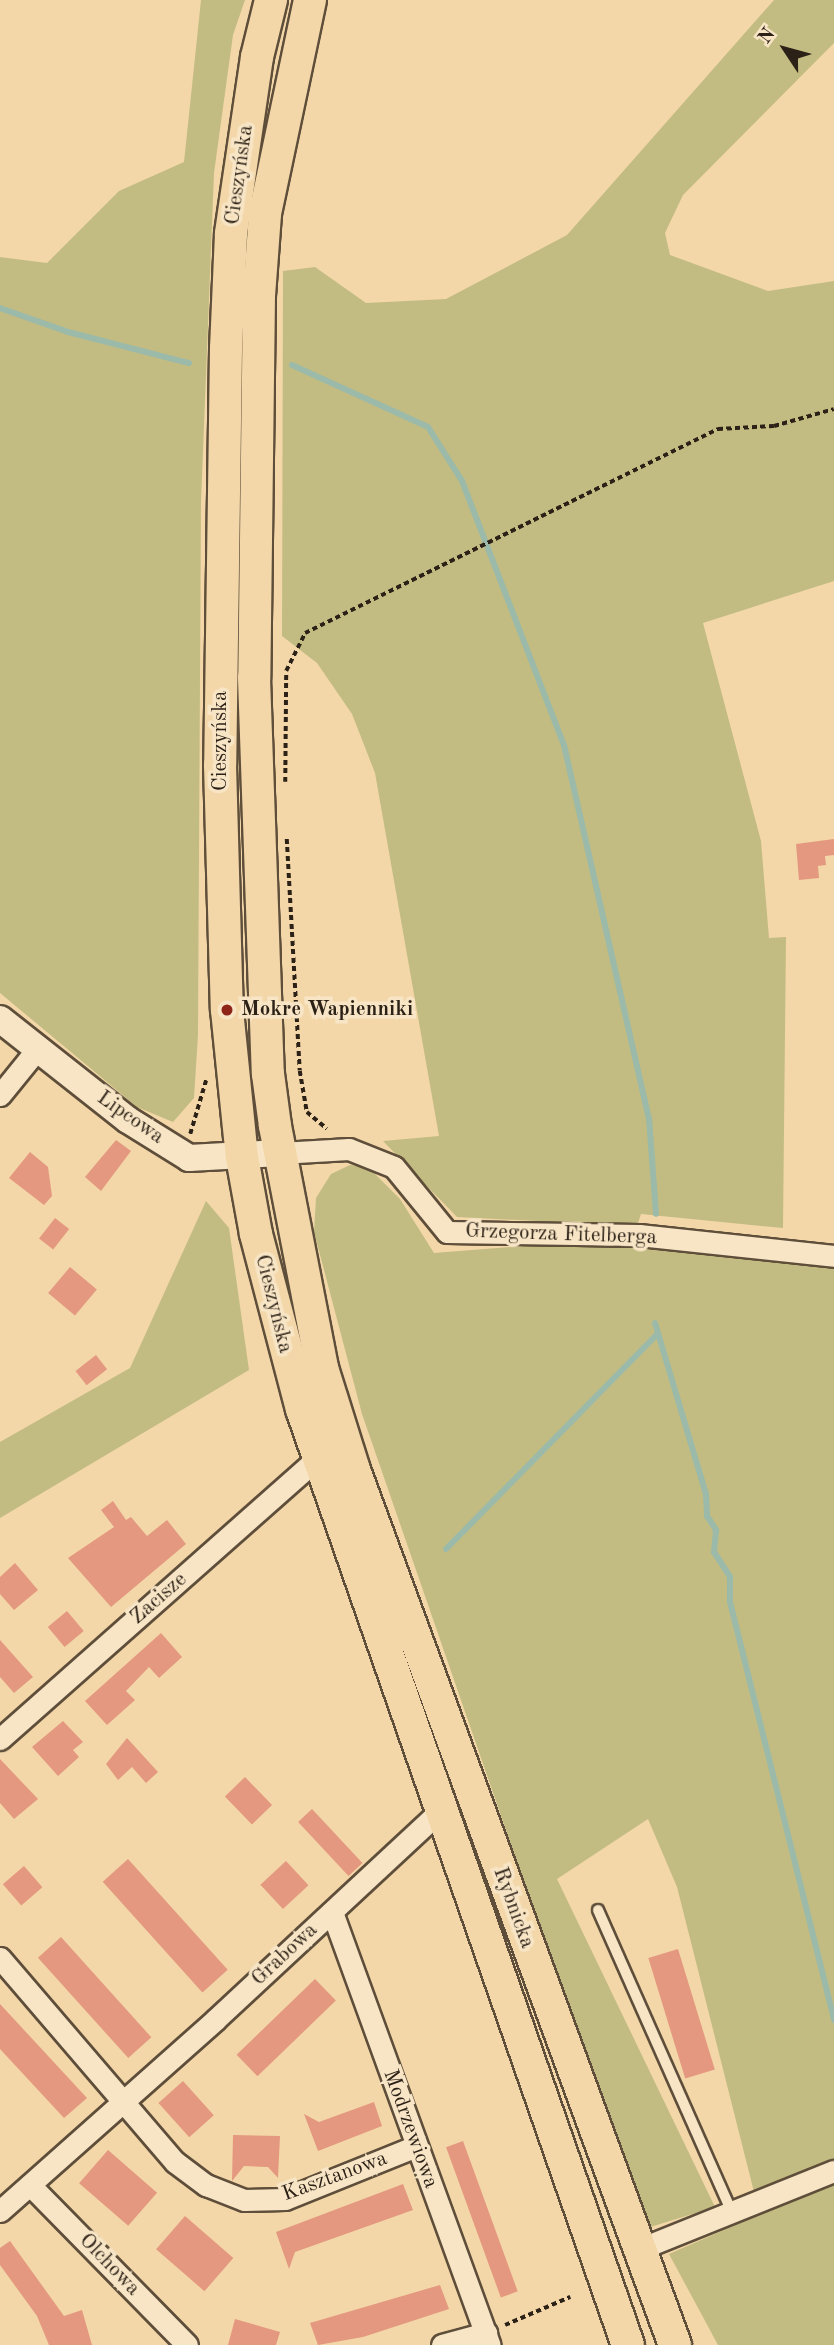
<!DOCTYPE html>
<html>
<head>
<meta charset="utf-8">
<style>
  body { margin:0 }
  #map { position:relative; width:834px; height:2345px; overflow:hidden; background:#f3d7a8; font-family:"Old Standard TT",serif }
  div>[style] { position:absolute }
  .green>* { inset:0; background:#c3bc82 }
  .stream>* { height:6px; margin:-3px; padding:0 3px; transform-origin:3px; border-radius:3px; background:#9bbaa9 }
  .building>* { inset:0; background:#e4987f; transform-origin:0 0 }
  .path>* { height:3.5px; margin-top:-1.75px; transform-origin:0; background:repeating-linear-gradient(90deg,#2c2116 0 5px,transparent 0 8.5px) }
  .roads { filter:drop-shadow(2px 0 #5e4e3a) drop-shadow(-2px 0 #5e4e3a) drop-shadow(0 2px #5e4e3a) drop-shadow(0 -2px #5e4e3a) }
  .service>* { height:10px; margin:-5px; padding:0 5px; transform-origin:5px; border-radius:5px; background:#f7e5c6 }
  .minor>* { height:21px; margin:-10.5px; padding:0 10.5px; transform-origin:10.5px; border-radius:10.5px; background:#f7e5c6 }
  .tertiary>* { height:26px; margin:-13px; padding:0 13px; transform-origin:13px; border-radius:13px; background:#f7e5c6 }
  .primary>* { height:32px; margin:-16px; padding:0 16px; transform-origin:16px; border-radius:16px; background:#f3d7a8 }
  .dots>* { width:19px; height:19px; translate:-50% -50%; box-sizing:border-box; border:4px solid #f7e5c6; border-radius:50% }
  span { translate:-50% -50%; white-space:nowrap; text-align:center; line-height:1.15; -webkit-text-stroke:7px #f7e5c6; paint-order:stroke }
  .street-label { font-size:21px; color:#2c2116 }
  .poi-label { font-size:21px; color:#2c2116; font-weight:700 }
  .left { translate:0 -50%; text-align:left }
  .north { position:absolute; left:750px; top:14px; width:70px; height:70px; -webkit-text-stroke:5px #f7e5c6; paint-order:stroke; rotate:306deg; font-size:19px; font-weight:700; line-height:28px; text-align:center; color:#2c2116 }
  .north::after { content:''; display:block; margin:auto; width:24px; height:32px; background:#2c2116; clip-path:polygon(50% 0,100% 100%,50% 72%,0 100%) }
</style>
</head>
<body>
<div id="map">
  <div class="green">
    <div style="clip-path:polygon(201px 0,245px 0,233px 35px,214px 173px,201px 502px,198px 1035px,194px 1098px,173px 1122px,137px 1107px,0 993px,0 257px,47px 263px,119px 191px,184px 162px)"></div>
    <div style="clip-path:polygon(774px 0,834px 0,834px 43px,683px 195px,665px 233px,670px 255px,768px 291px,834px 281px,834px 581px,703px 623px,761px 841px,769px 938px,786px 937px,783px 1228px,641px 1214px,637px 1226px,457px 1217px,383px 1141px,439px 1136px,375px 773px,352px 714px,317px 663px,282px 636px,283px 271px,315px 267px,366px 303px,446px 299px,567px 235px)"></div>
    <div style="clip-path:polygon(350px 1165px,369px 1168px,400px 1199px,434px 1253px,613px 1239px,834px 1265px,834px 2162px,754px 2192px,677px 1887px,648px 1819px,557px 1879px,715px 2207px,644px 2229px,362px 1414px,314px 1232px,316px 1198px,331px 1174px)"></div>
    <div style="clip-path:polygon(206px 1201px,229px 1228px,249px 1370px,0 1518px,0 1442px,130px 1368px)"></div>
    <div style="clip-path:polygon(834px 2182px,834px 2345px,718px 2345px,669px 2254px)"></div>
  </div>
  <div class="stream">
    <div style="left:0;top:308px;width:72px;rotate:19.4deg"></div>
    <div style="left:68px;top:332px;width:125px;rotate:14.4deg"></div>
    <div style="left:292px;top:365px;width:149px;rotate:24.5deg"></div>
    <div style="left:428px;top:427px;width:64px;rotate:57.8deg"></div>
    <div style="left:462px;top:481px;width:283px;rotate:68.9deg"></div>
    <div style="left:564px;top:745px;width:383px;rotate:77.2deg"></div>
    <div style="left:649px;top:1118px;width:96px;rotate:85.8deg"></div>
    <div style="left:655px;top:1323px;width:178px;rotate:73.4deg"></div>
    <div style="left:706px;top:1494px;width:22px;rotate:87deg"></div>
    <div style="left:707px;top:1516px;width:17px;rotate:57deg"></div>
    <div style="left:716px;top:1530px;width:22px;rotate:95deg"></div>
    <div style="left:714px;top:1552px;width:30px;rotate:57deg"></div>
    <div style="left:730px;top:1577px;width:25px;rotate:90deg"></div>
    <div style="left:730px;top:1602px;width:431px;rotate:76deg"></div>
    <div style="left:446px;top:1549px;width:300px;rotate:-45.5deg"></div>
  </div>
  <div class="building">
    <div style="clip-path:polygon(834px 839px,834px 855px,825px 856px,826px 865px,818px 866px,819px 878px,799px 880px,796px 844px)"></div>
    <div style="clip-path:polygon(116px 1140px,131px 1151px,101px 1191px,85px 1177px)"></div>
    <div style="clip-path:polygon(30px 1152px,48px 1167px,52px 1196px,44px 1205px,9px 1178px)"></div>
    <div style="left:55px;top:1218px;width:18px;height:26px;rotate:38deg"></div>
    <div style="left:70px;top:1267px;width:35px;height:34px;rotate:40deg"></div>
    <div style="left:96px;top:1355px;width:18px;height:26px;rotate:52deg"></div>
    <div style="clip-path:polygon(113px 1501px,126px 1520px,131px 1517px,147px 1536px,167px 1520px,186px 1544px,111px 1607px,68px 1558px,114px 1527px,101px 1510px)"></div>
    <div style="clip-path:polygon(15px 1563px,38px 1590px,14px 1610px,0 1594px,0 1577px)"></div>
    <div style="left:67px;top:1611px;width:26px;height:25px;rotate:50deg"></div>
    <div style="clip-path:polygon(161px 1633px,182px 1657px,159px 1678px,149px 1667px,126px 1691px,135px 1700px,107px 1725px,85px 1701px)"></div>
    <div style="clip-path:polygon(0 1640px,33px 1677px,14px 1693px,0 1677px)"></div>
    <div style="clip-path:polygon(63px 1721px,83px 1742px,73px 1750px,79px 1757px,58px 1776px,32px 1747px)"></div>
    <div style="clip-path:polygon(127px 1738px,158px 1772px,146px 1783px,132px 1767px,118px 1780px,106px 1764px)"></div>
    <div style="clip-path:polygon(0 1759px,38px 1799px,14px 1819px,0 1803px)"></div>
    <div style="left:245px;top:1777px;width:39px;height:28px;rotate:46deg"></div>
    <div style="left:312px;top:1809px;width:74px;height:19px;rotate:47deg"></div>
    <div style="left:128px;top:1859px;width:149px;height:34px;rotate:48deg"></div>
    <div style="left:286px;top:1861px;width:33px;height:35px;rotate:47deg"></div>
    <div style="left:24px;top:1866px;width:28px;height:28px;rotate:49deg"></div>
    <div style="left:61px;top:1937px;width:135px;height:31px;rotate:48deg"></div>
    <div style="left:678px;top:1949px;width:126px;height:31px;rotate:73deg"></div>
    <div style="left:315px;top:1979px;width:30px;height:109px;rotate:46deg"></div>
    <div style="clip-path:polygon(0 2004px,87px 2098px,64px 2118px,0 2049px)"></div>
    <div style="left:183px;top:2081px;width:46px;height:33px;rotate:48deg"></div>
    <div style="clip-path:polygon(374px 2102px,382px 2126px,318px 2151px,304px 2114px,319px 2122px)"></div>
    <div style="clip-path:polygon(233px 2135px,280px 2136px,278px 2178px,268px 2167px,244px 2166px,232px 2181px)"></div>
    <div style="left:463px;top:2141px;width:160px;height:18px;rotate:70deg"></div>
    <div style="left:108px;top:2150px;width:65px;height:44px;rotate:41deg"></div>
    <div style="clip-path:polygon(403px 2184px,413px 2210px,295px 2252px,289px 2269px,276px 2232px)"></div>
    <div style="left:185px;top:2216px;width:64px;height:44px;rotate:41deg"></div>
    <div style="clip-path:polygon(10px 2241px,64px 2316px,82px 2310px,92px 2345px,49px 2345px,37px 2316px,0 2265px,0 2248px)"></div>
    <div style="clip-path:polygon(440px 2285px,449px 2309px,363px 2337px,318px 2345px,310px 2323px)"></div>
    <div style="clip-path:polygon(235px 2319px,280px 2332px,276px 2345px,228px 2345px)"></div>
  </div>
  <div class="path">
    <div style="left:285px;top:782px;width:111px;rotate:-89.5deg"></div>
    <div style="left:286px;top:671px;width:42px;rotate:-63.4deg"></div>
    <div style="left:305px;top:633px;width:461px;rotate:-26.3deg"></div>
    <div style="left:718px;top:429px;width:56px;rotate:-3.1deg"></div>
    <div style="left:774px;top:426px;width:62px;rotate:-15.8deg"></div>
    <div style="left:287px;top:839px;width:232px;rotate:86.8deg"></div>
    <div style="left:300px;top:1071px;width:42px;rotate:80.3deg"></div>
    <div style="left:307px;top:1112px;width:26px;rotate:40deg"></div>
    <div style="left:190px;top:1134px;width:56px;rotate:-73.5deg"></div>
    <div style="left:505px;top:2325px;width:71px;rotate:-23.3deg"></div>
  </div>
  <div class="roads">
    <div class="service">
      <div style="left:598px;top:1910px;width:328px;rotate:66.1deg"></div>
    </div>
    <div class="minor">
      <div style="left:0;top:1095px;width:60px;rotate:-51deg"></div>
      <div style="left:280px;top:1153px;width:69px;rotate:-3.3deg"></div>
      <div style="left:349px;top:1149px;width:48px;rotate:21.8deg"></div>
      <div style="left:394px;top:1167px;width:84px;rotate:50.8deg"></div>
      <div style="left:447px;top:1232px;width:192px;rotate:0.9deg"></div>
      <div style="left:639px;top:1235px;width:196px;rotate:6.1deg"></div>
      <div style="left:0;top:1739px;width:424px;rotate:-41.5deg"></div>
      <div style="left:332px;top:1912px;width:461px;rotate:70deg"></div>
      <div style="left:0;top:1958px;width:269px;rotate:49.4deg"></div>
      <div style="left:175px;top:2162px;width:39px;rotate:37deg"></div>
      <div style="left:206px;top:2185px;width:41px;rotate:21.5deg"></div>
      <div style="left:244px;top:2200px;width:41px;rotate:-1.4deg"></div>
      <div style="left:285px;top:2199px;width:141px;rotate:-22deg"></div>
      <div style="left:30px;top:2185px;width:224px;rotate:45.5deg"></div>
      <div style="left:0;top:2211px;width:289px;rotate:-41.6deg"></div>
      <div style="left:216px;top:2019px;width:311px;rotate:-42.9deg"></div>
      <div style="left:637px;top:2250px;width:212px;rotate:-21.9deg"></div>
      <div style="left:442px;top:2345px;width:46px;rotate:-15.3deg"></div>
    </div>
    <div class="tertiary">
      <div style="left:0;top:1019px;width:163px;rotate:38.3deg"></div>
      <div style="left:128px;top:1120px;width:72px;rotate:31.9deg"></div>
      <div style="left:189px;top:1158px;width:91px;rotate:-3.1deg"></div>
    </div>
    <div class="primary">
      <div style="left:271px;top:0;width:59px;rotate:103.8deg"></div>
      <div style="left:257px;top:57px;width:179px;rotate:98.4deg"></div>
      <div style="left:231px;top:234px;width:115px;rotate:92.5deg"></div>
      <div style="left:226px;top:349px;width:416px;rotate:90.8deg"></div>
      <div style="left:220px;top:765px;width:245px;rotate:88.4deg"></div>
      <div style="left:227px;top:1010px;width:148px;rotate:84.2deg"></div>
      <div style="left:242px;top:1157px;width:78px;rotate:79.7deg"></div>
      <div style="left:256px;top:1234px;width:181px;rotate:75.3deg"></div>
      <div style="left:302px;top:1409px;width:991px;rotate:70.8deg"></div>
      <div style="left:310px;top:0;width:219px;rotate:101.9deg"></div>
      <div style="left:265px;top:214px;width:81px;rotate:94.2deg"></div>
      <div style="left:259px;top:295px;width:383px;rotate:90.7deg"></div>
      <div style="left:254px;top:678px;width:396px;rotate:88deg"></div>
      <div style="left:268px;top:1074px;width:52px;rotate:82.3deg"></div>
      <div style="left:275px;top:1126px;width:247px;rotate:79deg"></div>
      <div style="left:322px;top:1368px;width:107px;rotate:72.6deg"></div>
      <div style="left:354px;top:1470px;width:932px;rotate:69.85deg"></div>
    </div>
  </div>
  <div class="dots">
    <div style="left:227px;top:1010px;background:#8f2418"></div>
  </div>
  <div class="street-label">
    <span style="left:240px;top:175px;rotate:-82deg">Cieszyńska</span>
    <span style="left:221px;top:741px;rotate:-90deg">Cieszyńska</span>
    <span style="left:130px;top:1118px;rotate:35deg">Lipcowa</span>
    <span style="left:561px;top:1235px;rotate:2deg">Grzegorza Fitelberga</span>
    <span style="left:273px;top:1304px;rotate:76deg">Cieszyńska</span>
    <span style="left:159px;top:1599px;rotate:-41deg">Zacisze</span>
    <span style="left:513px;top:1908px;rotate:70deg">Rybnicka</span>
    <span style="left:285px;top:1955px;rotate:-43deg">Grabowa</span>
    <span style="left:410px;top:2129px;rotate:70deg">Modrzewiowa</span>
    <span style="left:335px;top:2177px;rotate:-20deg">Kasztanowa</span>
    <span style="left:109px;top:2265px;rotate:46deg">Olchowa</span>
  </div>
  <div class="poi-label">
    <span class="left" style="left:241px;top:1010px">Mokre Wapienniki</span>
  </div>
  <div class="north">N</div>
</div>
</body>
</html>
